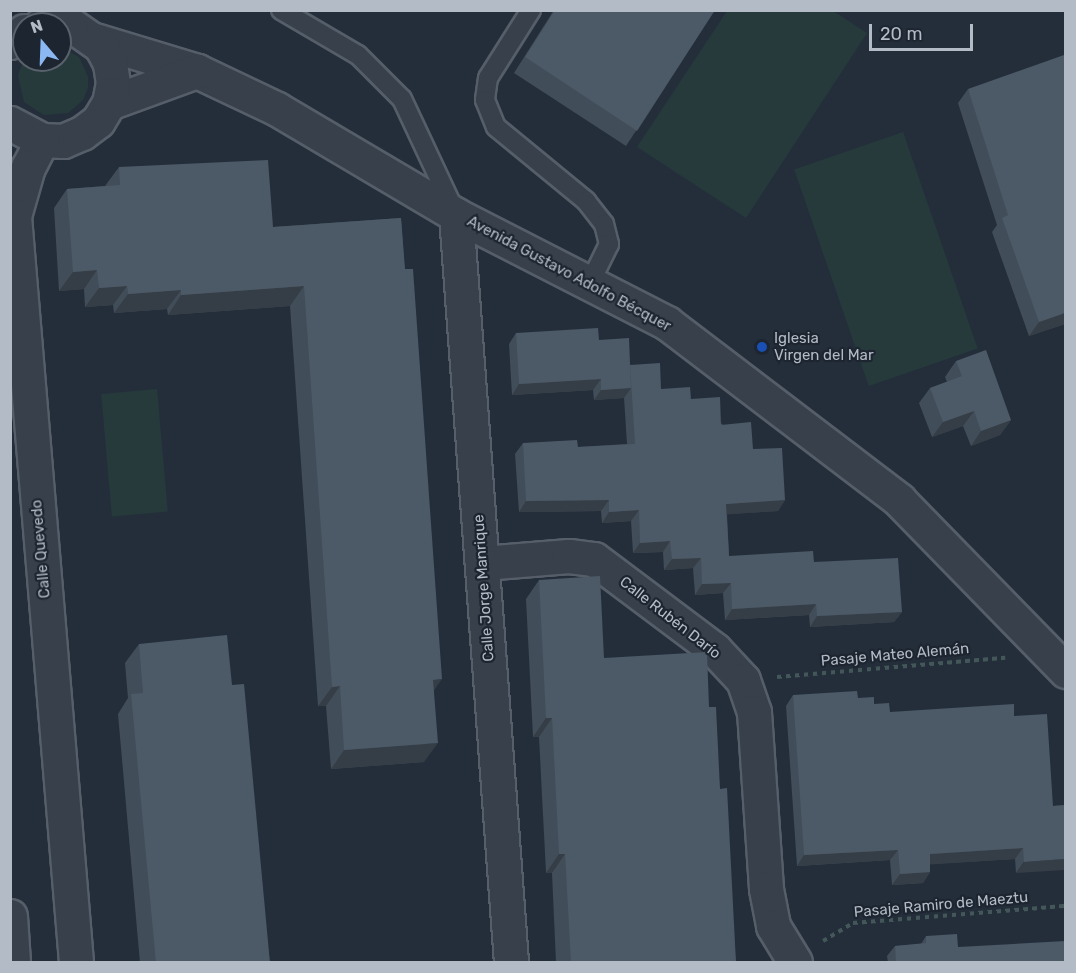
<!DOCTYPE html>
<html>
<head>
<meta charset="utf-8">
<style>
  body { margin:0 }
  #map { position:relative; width:1076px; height:973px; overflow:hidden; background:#242e3b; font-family:Rubik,sans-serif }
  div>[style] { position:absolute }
  .green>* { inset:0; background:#263a3c; transform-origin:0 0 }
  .path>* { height:4px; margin-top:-2px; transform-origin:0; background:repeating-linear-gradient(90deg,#435759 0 4.5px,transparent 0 9px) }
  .roads { filter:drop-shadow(2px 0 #555e69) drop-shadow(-2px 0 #555e69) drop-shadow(0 2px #555e69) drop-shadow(0 -2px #555e69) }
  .service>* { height:18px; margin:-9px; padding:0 9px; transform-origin:9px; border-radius:9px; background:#37404b }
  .minor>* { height:33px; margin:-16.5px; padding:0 16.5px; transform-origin:16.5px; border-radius:16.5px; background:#37404b }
  .wall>* { inset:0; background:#414d58 }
  .shaded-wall>* { inset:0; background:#353e47 }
  .building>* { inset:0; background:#4c5966 }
  .dots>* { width:16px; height:16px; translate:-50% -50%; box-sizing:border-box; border:3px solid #1d2530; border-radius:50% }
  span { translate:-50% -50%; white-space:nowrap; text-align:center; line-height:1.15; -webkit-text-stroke:4.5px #1d2530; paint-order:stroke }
  .street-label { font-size:15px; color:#b3bbc7 }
  .poi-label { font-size:15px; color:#b3bbc7 }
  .left { translate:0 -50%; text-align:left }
  .frame { position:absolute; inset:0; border:12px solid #b3bbc7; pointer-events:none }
  .north { position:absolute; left:12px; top:12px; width:60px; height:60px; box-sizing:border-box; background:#1d2530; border:2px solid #59616c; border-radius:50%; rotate:341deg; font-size:16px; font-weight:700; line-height:24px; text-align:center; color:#b3bbc7 }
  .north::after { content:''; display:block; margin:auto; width:21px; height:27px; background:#8bb7f3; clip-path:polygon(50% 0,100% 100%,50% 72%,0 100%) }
  .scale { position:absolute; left:869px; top:24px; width:104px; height:27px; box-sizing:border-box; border:3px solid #b3bbc7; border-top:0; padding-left:8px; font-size:18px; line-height:21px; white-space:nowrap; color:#b3bbc7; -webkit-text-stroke:4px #1d2530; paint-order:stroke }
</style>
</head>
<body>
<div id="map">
  <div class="green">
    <div style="clip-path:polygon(727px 11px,833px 11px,867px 33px,746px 218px,637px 147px)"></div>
    <div style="clip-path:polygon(60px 47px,79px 57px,88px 77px,88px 88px,83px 100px,68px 113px,44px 115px,24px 102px,18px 75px,24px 60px,60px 60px)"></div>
    <div style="left:903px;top:132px;width:229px;height:115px;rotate:71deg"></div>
    <div style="left:157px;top:389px;width:123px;height:56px;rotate:85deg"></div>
  </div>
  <div class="path">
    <div style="left:777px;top:677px;width:229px;rotate:-4.8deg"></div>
    <div style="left:823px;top:941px;width:35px;rotate:-31deg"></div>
    <div style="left:853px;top:923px;width:214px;rotate:-4.6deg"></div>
  </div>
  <div class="roads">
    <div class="service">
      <div style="left:281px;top:10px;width:89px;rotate:30.3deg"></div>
      <div style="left:358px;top:55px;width:62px;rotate:45deg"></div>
      <div style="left:402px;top:99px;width:123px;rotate:64.9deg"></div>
      <div style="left:531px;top:10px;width:80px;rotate:122.3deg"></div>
      <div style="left:488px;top:78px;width:22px;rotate:98deg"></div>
      <div style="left:485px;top:100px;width:29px;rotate:68deg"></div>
      <div style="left:496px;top:127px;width:117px;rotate:39.4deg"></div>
      <div style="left:586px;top:201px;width:29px;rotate:52deg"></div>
      <div style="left:604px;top:224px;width:21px;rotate:76deg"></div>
      <div style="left:609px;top:244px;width:43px;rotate:116deg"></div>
    </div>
    <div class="minor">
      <div style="left:95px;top:40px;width:107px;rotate:16.9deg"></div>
      <div style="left:197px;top:71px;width:89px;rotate:25.4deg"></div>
      <div style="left:277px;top:109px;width:208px;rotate:30.6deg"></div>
      <div style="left:456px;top:215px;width:237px;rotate:27.1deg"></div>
      <div style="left:667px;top:323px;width:292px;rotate:37.3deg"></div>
      <div style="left:899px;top:500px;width:239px;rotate:45.7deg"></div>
      <div style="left:10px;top:42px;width:18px;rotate:-38deg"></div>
      <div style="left:109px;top:103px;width:94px;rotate:-20deg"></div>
      <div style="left:10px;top:123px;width:36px;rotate:28deg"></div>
      <div style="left:42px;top:140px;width:21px;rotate:3deg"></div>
      <div style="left:63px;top:141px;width:21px;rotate:-23deg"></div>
      <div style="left:82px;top:133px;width:20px;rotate:-37deg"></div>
      <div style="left:98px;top:121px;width:21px;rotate:-59deg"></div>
      <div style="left:109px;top:103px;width:20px;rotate:-79deg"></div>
      <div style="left:113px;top:83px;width:20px;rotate:-99deg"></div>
      <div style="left:110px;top:63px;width:19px;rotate:-118deg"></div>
      <div style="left:101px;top:46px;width:37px;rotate:-145deg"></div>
      <div style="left:71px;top:25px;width:29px;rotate:-178deg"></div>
      <div style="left:42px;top:140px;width:30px;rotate:117deg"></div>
      <div style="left:28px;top:167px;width:51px;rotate:105.9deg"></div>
      <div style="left:14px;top:216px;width:749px;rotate:85.25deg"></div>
      <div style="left:456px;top:215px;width:749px;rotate:85.79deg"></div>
      <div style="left:483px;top:563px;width:86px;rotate:-4.7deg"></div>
      <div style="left:569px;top:556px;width:25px;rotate:7deg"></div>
      <div style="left:594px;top:559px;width:151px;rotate:36.9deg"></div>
      <div style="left:715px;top:650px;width:41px;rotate:47deg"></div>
      <div style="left:743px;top:680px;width:34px;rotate:71deg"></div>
      <div style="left:754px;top:712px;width:177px;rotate:86.1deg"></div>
      <div style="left:766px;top:889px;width:38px;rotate:79deg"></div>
      <div style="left:773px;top:926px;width:42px;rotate:58.6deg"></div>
      <div style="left:10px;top:916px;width:46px;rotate:86.3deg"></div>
    </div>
  </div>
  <div class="wall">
    <div style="clip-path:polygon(554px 10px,715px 10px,626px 146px,514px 73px)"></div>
    <div style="clip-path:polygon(968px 89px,1065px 324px,1029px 336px,992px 232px,997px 225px,958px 103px)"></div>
    <div style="clip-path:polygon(119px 167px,273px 227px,401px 218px,434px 690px,424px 762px,331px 769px,326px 706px,318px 706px,290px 306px,168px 315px,167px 309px,114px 313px,113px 305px,85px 307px,84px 289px,59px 291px,54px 208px,67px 189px,105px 186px)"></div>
    <div style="clip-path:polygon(516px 333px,599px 340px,661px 389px,691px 399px,753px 449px,785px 500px,778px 511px,727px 514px,729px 556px,814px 562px,902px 612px,894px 622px,810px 627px,809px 615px,725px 620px,723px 593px,695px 595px,693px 568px,664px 570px,663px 552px,633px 553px,631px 521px,602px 523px,601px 511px,519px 512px,515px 454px,523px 443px,578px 447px,627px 444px,624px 398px,594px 400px,593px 390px,512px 395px,509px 344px)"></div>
    <div style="clip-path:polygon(956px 361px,1011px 420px,1000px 435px,971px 446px,963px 426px,932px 437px,919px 403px,930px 388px,947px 382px,945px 377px)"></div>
    <div style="clip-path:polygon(539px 580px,604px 658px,709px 707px,720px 789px,736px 963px,556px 963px,552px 873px,546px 873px,539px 737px,533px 737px,526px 599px)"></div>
    <div style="clip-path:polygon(139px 644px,232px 685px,270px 963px,140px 963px,118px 714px,128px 698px,125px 663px)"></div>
    <div style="clip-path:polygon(793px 695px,858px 698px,874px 704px,890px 712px,1014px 716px,1053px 806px,1065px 805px,1016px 873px,1015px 859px,930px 864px,930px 872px,923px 883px,892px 885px,890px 860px,797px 866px,786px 706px)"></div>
    <div style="clip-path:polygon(926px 936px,958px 947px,1065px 963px,888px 963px,887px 956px,895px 946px,921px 944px)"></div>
  </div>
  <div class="shaded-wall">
    <div style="clip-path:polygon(97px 270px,84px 289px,59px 291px,73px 272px)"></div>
    <div style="clip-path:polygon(127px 286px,113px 305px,85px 307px,99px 288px)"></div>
    <div style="clip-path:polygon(304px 286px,290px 306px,168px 315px,181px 295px)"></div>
    <div style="clip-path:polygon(181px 290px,167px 309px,114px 313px,128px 294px)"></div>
    <div style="clip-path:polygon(1065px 313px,1065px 324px,1029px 336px,1039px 322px)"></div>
    <div style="clip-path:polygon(601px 379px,593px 390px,512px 395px,519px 384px)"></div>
    <div style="clip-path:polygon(631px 388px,624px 398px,594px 400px,601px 390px)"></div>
    <div style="clip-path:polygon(974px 411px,963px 426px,932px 437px,943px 422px)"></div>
    <div style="clip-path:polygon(1011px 420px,1000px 435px,971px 446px,981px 431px)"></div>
    <div style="clip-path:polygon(609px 500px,601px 511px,519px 512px,526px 501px)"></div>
    <div style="clip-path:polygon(785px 500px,778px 511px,719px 515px,726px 504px)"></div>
    <div style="clip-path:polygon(639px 510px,631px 521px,602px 523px,609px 512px)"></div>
    <div style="clip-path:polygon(670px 541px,663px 552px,633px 553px,640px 543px)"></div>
    <div style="clip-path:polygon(701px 558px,693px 568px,664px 570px,672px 559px)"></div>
    <div style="clip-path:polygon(731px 583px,723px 593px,695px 595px,702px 584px)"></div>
    <div style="clip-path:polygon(816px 604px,809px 615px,725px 620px,732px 609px)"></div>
    <div style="clip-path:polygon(902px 612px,894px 622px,810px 627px,817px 616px)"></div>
    <div style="clip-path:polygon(442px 679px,428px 699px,433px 680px)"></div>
    <div style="clip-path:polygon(340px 686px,326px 706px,318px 706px,332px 687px)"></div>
    <div style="clip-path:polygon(546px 718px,552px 718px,539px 737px,533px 737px)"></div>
    <div style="clip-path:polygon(438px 743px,424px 762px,331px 769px,344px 750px)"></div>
    <div style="clip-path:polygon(1023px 848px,1015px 859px,922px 865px,930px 854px)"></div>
    <div style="clip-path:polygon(898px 850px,890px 860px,797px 866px,804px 855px)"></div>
    <div style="clip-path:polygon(559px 854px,565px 854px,552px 873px,546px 873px)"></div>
    <div style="clip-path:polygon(1065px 859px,1065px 870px,1016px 873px,1024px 862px)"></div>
    <div style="clip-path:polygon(930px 872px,923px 883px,892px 885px,900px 874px)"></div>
  </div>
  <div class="building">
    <div style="clip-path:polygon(555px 10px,715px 10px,637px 131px,525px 57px)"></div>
    <div style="clip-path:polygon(1064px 55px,1065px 59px,1065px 313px,1039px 322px,1002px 218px,1008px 215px,968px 89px)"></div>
    <div style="clip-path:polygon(268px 160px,273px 227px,401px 218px,405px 269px,413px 269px,442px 679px,433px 680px,438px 743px,344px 750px,340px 686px,332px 687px,304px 286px,181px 295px,181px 290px,128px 294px,127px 286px,99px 288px,97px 270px,73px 272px,67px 189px,120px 185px,119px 167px)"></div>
    <div style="clip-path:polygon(598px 328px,599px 340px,629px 338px,631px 388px,601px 390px,601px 379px,519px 384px,516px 333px)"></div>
    <div style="clip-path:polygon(986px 350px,1011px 420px,981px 431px,974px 411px,943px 422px,930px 388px,962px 376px,956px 361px)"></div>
    <div style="clip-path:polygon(660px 363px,661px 389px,690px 387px,691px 399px,720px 397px,721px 425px,751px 422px,753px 449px,782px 448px,785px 500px,726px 504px,729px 556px,813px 551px,814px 562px,898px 558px,902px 612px,817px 616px,816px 604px,732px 609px,731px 583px,702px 584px,701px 558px,672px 559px,670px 541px,640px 543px,639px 510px,609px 512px,609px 500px,526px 501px,523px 443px,577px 440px,578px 447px,635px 444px,630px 365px)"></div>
    <div style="clip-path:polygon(600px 576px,604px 658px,707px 652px,709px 707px,716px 707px,720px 789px,727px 788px,736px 963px,571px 963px,565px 854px,559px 854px,552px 718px,546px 718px,539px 580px)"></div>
    <div style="clip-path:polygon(227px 635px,232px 685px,244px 684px,270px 963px,156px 963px,131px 694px,143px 693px,139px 644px)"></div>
    <div style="clip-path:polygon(857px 691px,858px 698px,874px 697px,874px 704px,889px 703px,890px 712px,1014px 704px,1014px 716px,1047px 714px,1053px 806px,1065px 805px,1065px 859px,1024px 862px,1023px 848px,930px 854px,930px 872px,900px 874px,898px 850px,804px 855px,793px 695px)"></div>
    <div style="clip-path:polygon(957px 934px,958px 947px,1065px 941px,1065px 963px,896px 963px,895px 946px,926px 943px,926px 936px)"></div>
  </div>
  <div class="dots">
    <div style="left:762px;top:347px;background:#1a4fb4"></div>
  </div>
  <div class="street-label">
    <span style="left:569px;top:274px;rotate:28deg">Avenida Gustavo Adolfo Bécquer</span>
    <span style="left:41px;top:549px;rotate:-95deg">Calle Quevedo</span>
    <span style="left:484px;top:588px;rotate:-94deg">Calle Jorge Manrique</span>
    <span style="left:670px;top:618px;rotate:38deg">Calle Rubén Darío</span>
    <span style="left:895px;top:655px;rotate:-5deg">Pasaje Mateo Alemán</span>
    <span style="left:941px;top:905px;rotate:-5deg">Pasaje Ramiro de Maeztu</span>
  </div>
  <div class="poi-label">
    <span class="left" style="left:774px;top:347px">Iglesia<br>Virgen del Mar</span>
  </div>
  <div class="frame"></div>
  <div class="north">N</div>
  <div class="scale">20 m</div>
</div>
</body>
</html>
